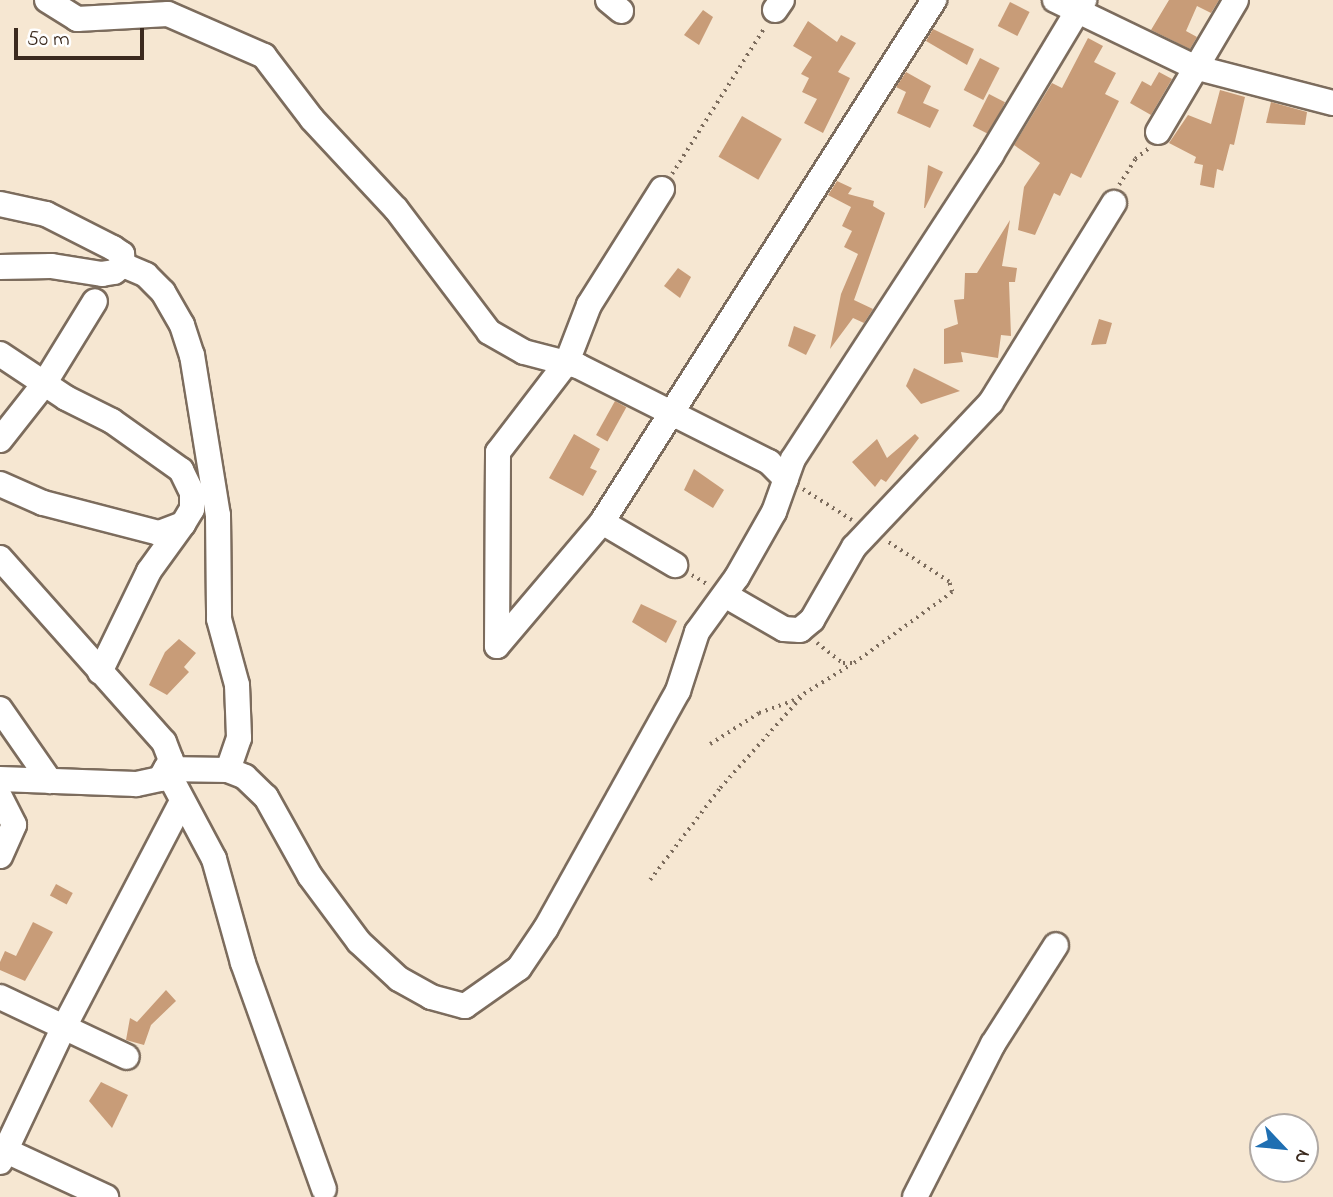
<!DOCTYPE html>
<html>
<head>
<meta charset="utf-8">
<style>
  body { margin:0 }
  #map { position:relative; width:1333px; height:1197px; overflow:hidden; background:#f6e7d2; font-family:"Indie Flower",sans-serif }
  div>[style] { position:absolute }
  .building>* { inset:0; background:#c89c78; transform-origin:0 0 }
  .path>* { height:3.5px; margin-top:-1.75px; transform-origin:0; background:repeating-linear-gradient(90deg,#7c6c5d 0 2px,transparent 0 7px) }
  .roads { filter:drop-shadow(2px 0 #7c6c5d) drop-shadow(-2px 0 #7c6c5d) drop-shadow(0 2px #7c6c5d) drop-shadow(0 -2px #7c6c5d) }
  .minor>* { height:24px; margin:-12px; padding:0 12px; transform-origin:12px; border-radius:12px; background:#fff }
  span { translate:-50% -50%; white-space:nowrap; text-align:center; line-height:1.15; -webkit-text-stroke:5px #fff; paint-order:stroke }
  .north { position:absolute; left:1249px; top:1113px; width:70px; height:70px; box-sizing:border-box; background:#fff; border:2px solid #b1aaa5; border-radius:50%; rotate:116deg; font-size:19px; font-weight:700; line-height:28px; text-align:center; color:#3b2a1e }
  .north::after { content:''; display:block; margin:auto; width:24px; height:32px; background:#1f6fb2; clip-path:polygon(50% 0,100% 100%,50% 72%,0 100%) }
  .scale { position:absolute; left:14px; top:28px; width:130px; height:32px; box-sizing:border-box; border:4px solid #3b2a1e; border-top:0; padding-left:9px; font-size:21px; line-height:24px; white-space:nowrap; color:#3b2a1e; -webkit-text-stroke:5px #fff; paint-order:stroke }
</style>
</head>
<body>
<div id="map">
  <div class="building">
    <div style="clip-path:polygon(1169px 0,1219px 0,1211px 13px,1197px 6px,1186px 31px,1197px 37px,1190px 49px,1151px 30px)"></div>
    <div style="left:1010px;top:2px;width:22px;height:27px;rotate:27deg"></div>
    <div style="clip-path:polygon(703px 10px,713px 17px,699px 45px,684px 35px)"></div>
    <div style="clip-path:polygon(808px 21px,837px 42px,841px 35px,856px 43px,838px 72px,850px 78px,823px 133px,804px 123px,817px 99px,802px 92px,809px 78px,801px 74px,812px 57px,793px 46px)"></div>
    <div style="clip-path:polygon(933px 29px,974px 49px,967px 65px,926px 41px)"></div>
    <div style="clip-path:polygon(1088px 38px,1103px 46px,1094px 62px,1116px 73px,1105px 94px,1119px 101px,1081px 178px,1071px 173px,1060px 196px,1054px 193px,1035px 235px,1018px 230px,1024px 187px,1040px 163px,1014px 145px,1052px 83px,1062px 88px)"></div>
    <div style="left:980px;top:58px;width:22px;height:36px;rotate:27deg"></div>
    <div style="clip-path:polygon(906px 72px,931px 86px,923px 103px,939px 110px,930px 128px,897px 113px,906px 92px,896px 87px)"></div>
    <div style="clip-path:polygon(1159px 72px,1172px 79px,1151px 115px,1130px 103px,1142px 81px,1151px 86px)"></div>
    <div style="clip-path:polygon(1220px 90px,1245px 97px,1234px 145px,1230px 144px,1223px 171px,1217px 169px,1214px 188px,1200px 185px,1203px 165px,1194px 163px,1196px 157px,1169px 143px,1188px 115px,1211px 124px)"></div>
    <div style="left:989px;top:94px;width:18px;height:36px;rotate:27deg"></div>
    <div style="clip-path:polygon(1271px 102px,1307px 112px,1305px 125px,1266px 123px)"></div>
    <div style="left:742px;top:116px;width:46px;height:47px;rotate:30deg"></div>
    <div style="clip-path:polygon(928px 165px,943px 172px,925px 208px,924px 208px)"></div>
    <div style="clip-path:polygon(837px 181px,852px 188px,848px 194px,874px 201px,873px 206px,885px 213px,854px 300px,873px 309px,864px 323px,853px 318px,830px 349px,841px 294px,858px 254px,844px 247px,852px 231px,842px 226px,851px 207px,828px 195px)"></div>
    <div style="clip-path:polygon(1010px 220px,1002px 266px,1017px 268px,1015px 282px,1009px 282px,1011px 336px,1001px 335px,998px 358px,961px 352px,963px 362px,944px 364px,944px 329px,958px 324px,954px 300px,964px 299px,965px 273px,977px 273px)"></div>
    <div style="clip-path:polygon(678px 268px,691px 277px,680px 298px,664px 286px)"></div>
    <div style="clip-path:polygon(1099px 319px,1112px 323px,1106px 344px,1091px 345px)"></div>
    <div style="clip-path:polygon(794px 326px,816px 335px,806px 355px,788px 346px)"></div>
    <div style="clip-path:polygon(914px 368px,960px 391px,921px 404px,906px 386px)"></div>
    <div style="left:615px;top:401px;width:13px;height:39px;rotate:29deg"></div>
    <div style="clip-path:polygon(574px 434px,600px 449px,590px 468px,597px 471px,583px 496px,549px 478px)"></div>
    <div style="clip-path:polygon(915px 434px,919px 438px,886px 482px,881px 479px,875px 487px,852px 462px,877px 439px,887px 458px)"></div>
    <div style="clip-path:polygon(694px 469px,724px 490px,713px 508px,684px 490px)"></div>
    <div style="clip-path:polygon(641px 604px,677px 621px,666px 643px,632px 622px)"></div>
    <div style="clip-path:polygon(179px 639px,196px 653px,184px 667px,189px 672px,167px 695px,149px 685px,165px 652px)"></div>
    <div style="left:56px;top:884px;width:19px;height:13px;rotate:28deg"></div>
    <div style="clip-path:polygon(33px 922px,53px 932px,25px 981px,0 970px,0 962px,5px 951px,16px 956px)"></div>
    <div style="clip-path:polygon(166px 990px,176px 1001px,151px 1025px,144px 1045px,126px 1040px,130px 1018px,137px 1022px)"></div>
    <div style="clip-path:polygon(101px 1082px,128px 1095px,112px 1128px,89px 1101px)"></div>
  </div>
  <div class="path">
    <div style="left:672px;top:174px;width:174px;rotate:-57.7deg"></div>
    <div style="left:1119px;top:185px;width:31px;rotate:-58deg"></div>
    <div style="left:1135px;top:159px;width:18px;rotate:-38deg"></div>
    <div style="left:803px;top:489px;width:58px;rotate:32.3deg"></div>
    <div style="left:692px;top:575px;width:17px;rotate:31deg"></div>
    <div style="left:817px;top:643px;width:33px;rotate:38deg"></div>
    <div style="left:843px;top:663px;width:11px"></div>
    <div style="left:854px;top:663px;width:121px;rotate:-35.9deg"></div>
    <div style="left:952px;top:592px;width:10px;rotate:-107deg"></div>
    <div style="left:949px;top:582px;width:75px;rotate:-146.9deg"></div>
    <div style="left:710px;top:744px;width:58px;rotate:-32.3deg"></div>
    <div style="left:759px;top:713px;width:35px;rotate:-20deg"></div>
    <div style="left:792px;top:701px;width:70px;rotate:-31.7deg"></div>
    <div style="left:650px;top:880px;width:116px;rotate:-52.7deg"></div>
    <div style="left:720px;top:788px;width:127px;rotate:-48.2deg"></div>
  </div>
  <div class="roads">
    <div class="minor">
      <div style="left:47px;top:0;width:36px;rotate:32deg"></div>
      <div style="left:77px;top:19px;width:91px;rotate:-3.1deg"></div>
      <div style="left:168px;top:14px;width:105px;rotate:23.6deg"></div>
      <div style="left:264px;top:56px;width:79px;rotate:52.7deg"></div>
      <div style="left:312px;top:119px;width:123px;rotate:47deg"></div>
      <div style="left:396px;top:209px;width:154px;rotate:52.9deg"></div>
      <div style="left:489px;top:332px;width:40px;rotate:29.7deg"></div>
      <div style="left:524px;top:352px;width:56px;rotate:14.5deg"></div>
      <div style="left:578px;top:366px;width:214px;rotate:26.7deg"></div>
      <div style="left:769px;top:462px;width:24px;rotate:45deg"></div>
      <div style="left:608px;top:0;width:17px;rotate:40deg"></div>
      <div style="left:1055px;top:0;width:154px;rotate:25.7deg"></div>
      <div style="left:1194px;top:67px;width:144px;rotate:14.5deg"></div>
      <div style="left:775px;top:10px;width:12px;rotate:-55deg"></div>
      <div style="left:1158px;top:132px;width:153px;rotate:-59.4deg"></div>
      <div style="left:0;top:204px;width:47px;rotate:12.3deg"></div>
      <div style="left:46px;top:214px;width:75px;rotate:26.9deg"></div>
      <div style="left:113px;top:248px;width:11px;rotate:34deg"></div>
      <div style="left:122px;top:254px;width:11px;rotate:85deg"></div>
      <div style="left:123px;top:265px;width:11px;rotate:142deg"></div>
      <div style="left:114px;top:272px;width:12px;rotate:171deg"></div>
      <div style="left:102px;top:274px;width:52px;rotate:-171.1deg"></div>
      <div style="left:51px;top:266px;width:51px;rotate:178.9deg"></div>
      <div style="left:123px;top:265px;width:25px;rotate:23deg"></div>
      <div style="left:146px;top:275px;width:24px;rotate:45deg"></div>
      <div style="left:163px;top:292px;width:38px;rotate:60deg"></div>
      <div style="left:182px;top:325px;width:32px;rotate:72deg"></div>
      <div style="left:192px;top:355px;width:162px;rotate:80.8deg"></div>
      <div style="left:218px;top:515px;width:104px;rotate:89.4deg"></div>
      <div style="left:219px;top:619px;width:68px;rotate:74.7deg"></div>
      <div style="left:237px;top:685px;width:53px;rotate:87.8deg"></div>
      <div style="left:239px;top:738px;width:34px;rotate:109deg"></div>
      <div style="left:0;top:354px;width:79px;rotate:33.7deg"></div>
      <div style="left:66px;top:398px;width:51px;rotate:26.6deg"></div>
      <div style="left:112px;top:421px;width:85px;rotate:35.4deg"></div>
      <div style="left:181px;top:470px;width:25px;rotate:64deg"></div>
      <div style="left:192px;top:493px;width:16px;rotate:90deg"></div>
      <div style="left:192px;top:509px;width:17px;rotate:121deg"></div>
      <div style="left:183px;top:524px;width:26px;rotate:159deg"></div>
      <div style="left:159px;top:533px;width:120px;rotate:-165.5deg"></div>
      <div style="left:43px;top:503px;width:47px;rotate:-156.2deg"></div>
      <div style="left:0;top:440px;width:71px;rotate:-51.8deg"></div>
      <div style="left:44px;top:384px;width:97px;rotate:-58.4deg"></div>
      <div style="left:602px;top:522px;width:85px;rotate:30.5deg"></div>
      <div style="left:0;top:558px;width:246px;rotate:48.3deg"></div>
      <div style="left:164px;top:742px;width:19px;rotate:69deg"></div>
      <div style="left:171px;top:760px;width:22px;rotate:120deg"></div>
      <div style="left:160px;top:779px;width:25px;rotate:168deg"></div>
      <div style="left:136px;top:784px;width:136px;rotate:-177.9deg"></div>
      <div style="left:725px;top:595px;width:68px;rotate:30deg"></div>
      <div style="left:784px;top:629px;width:16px;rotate:4deg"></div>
      <div style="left:800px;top:630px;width:16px;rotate:-40deg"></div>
      <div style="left:812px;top:620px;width:84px;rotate:-60.1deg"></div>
      <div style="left:854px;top:547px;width:199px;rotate:-46.6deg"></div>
      <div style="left:991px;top:402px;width:234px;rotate:-58.3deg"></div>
      <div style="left:497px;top:646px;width:162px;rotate:-49.7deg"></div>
      <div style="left:602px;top:522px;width:619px;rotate:-57.54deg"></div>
      <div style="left:497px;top:646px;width:194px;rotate:-89.7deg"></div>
      <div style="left:498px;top:452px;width:113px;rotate:-52.5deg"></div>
      <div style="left:567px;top:362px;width:61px;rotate:-68.9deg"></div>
      <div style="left:589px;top:305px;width:137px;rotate:-57.8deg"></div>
      <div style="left:100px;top:672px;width:112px;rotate:-64.1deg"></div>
      <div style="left:149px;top:571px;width:58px;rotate:-54.1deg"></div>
      <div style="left:0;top:709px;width:88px;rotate:55.2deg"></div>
      <div style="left:166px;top:769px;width:62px;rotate:0.9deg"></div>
      <div style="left:228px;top:770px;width:18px;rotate:22deg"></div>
      <div style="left:245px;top:777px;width:29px;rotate:44deg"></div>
      <div style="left:266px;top:797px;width:90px;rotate:60.9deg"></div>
      <div style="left:310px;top:876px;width:82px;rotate:53.4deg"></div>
      <div style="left:359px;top:942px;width:54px;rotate:42.8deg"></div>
      <div style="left:399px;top:979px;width:37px;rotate:29deg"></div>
      <div style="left:431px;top:997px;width:35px;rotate:15deg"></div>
      <div style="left:465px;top:1006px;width:66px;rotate:-35.1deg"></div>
      <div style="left:519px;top:968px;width:48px;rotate:-56deg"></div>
      <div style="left:546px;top:928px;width:271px;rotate:-60.9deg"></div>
      <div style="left:678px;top:691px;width:62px;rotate:-72.1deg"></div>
      <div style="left:697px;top:632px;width:68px;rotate:-54deg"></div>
      <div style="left:737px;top:577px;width:75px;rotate:-60.4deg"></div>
      <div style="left:774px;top:512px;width:56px;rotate:-70.3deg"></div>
      <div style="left:793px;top:459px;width:363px;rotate:-56.9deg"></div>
      <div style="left:991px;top:155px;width:181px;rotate:-59deg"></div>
      <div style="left:166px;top:769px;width:102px;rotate:61.9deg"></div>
      <div style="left:214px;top:859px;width:108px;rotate:74.4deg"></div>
      <div style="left:243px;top:963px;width:240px;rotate:70.3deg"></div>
      <div style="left:0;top:797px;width:31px;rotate:63deg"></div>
      <div style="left:14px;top:825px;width:34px;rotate:114deg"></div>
      <div style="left:0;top:997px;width:140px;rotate:25.3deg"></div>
      <div style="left:0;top:1148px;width:117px;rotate:24.8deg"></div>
      <div style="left:0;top:1162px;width:147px;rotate:-64.7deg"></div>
      <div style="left:63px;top:1029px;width:257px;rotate:-62.4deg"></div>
      <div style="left:915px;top:1197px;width:172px;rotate:-63deg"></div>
      <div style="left:993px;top:1044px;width:117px;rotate:-57.5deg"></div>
    </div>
  </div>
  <div class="north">N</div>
  <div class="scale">50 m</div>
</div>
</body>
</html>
